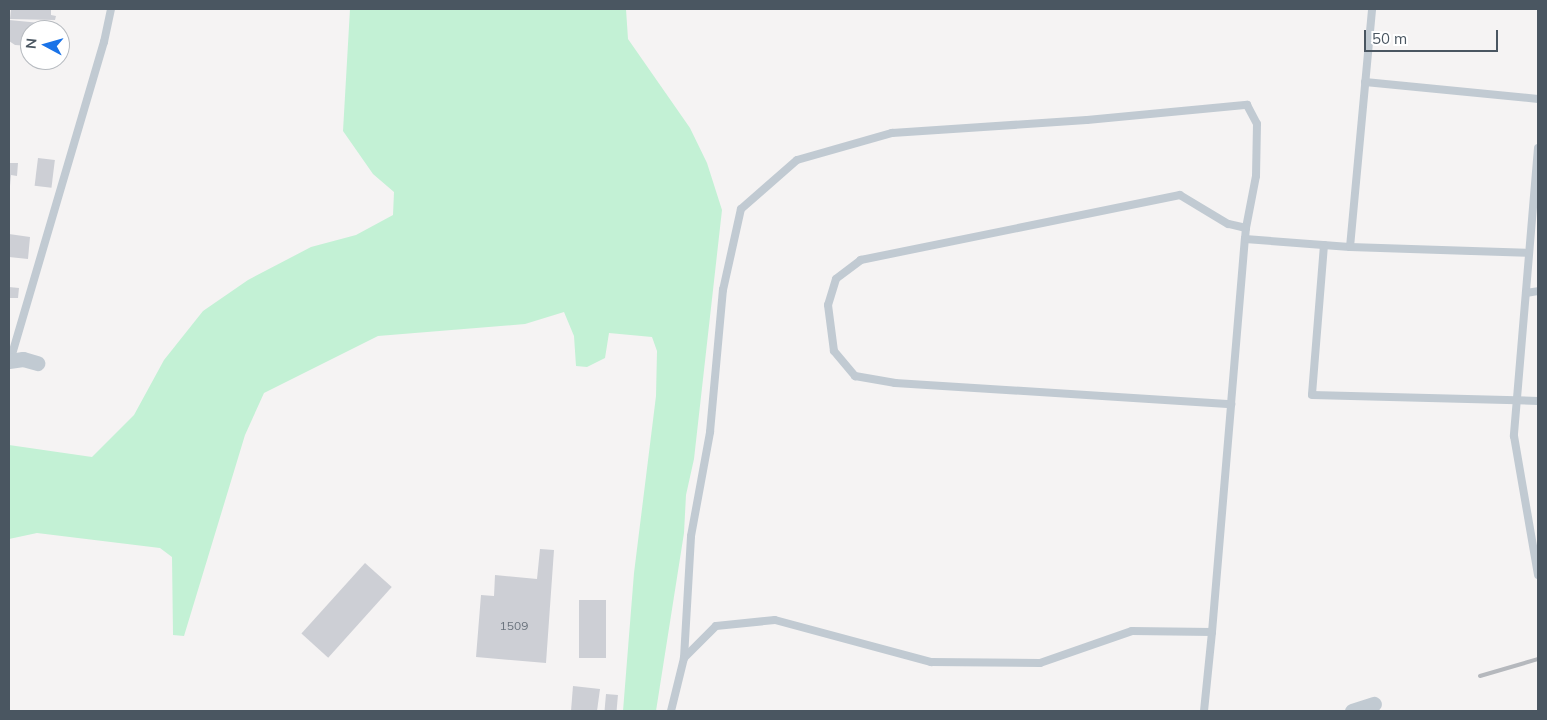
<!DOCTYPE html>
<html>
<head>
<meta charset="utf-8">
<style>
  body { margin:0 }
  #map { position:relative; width:1547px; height:720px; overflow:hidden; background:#f5f3f3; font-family:Mulish,sans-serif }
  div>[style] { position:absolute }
  .green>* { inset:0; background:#c3f1d5 }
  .building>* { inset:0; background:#cdcfd5; transform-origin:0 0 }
  .service>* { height:8px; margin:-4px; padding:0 4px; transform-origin:4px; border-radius:4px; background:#c1cad2 }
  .minor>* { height:15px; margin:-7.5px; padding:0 7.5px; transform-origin:7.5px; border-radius:7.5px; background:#c1cad2 }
  .rail>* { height:4px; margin:-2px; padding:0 2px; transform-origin:2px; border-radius:2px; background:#b5b8bd }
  span { translate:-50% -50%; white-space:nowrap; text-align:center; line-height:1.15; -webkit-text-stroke:4px #fff; paint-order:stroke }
  .number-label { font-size:12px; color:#6b747e }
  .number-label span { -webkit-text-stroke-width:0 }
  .frame { position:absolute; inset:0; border:10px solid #4a5661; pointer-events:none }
  .north { position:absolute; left:20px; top:20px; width:50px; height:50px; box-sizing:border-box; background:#fff; border:1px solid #b7bbc0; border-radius:50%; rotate:276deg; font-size:14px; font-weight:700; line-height:20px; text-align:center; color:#4a5661 }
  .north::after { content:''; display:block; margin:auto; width:18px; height:22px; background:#1a73e8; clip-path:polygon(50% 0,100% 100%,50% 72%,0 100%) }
  .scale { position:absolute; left:1364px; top:30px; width:134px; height:22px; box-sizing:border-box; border:2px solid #4a5661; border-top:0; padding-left:6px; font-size:15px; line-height:18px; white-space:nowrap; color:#4a5661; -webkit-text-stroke:4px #fff; paint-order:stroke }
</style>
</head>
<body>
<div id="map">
  <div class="green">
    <div style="clip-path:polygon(350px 9px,626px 9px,628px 39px,690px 128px,707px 163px,722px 210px,694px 459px,686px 495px,684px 533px,656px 711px,623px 711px,634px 573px,656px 396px,657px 351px,652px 337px,609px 333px,605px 358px,587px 367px,576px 366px,574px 336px,564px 312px,525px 324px,378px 336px,264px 393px,245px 435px,184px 636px,173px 635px,172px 557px,160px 548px,37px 533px,9px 539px,9px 445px,92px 457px,134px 415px,164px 360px,203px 311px,248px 280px,311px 247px,356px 235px,393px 215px,394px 192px,373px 174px,343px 131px)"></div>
  </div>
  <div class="building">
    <div style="clip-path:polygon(11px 9px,51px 9px,51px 15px,56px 16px,55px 20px,10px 19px)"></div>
    <div style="clip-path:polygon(9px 20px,51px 24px,51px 30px,30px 30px,30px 46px,15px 45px,9px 41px)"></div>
    <div style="left:38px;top:158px;width:17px;height:28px;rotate:7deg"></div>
    <div style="clip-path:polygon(9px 163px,18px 163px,17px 176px,11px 175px,10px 186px)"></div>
    <div style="clip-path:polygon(9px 234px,30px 237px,28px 259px,9px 257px)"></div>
    <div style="clip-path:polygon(9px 287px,19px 288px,18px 298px,9px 298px)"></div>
    <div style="clip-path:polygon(540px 549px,554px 550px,546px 663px,476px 657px,481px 595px,494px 596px,495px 575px,537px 579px)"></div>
    <div style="left:365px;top:563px;width:36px;height:95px;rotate:42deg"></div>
    <div style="left:579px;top:600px;width:27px;height:58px"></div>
    <div style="clip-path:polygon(573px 686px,600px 689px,597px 711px,571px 711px)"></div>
    <div style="left:606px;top:694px;width:12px;height:17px;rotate:5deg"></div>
  </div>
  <div class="service">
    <div style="left:1365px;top:82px;width:174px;rotate:5.6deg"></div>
    <div style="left:1538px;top:148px;width:289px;rotate:94.8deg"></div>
    <div style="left:1514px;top:436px;width:141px;rotate:80.2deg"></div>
    <div style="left:1245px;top:239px;width:105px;rotate:4.4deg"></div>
    <div style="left:1350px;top:247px;width:239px;rotate:-84.7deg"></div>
    <div style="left:1324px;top:245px;width:150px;rotate:94.6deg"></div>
    <div style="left:1312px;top:395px;width:226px;rotate:1.5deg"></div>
    <div style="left:1350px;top:247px;width:179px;rotate:1.9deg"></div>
    <div style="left:1526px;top:293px;width:12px;rotate:-9deg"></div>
    <div style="left:10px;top:361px;width:333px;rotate:-73.6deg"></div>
    <div style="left:104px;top:42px;width:34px;rotate:-78deg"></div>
    <div style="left:684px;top:658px;width:122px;rotate:-86.7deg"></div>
    <div style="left:691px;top:536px;width:106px;rotate:-79.6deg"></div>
    <div style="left:710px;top:432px;width:143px;rotate:-84.8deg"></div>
    <div style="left:723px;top:290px;width:83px;rotate:-77.5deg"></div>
    <div style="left:741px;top:209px;width:74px;rotate:-41.2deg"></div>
    <div style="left:797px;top:160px;width:99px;rotate:-15.9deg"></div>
    <div style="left:892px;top:133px;width:195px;rotate:-3.8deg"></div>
    <div style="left:1087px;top:120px;width:161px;rotate:-5.4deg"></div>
    <div style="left:1247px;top:105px;width:21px;rotate:62deg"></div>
    <div style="left:1257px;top:124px;width:52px;rotate:91.1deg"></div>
    <div style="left:1256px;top:176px;width:53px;rotate:100.9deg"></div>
    <div style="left:671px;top:711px;width:55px;rotate:-76.2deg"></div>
    <div style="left:684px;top:658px;width:45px;rotate:-45deg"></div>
    <div style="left:716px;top:626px;width:59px;rotate:-5.8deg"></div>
    <div style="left:775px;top:620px;width:162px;rotate:15.1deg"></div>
    <div style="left:931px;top:662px;width:109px;rotate:0.5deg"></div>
    <div style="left:1040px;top:663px;width:97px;rotate:-19.2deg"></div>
    <div style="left:1132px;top:631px;width:80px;rotate:0.7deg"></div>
    <div style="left:1204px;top:711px;width:79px;rotate:-84.2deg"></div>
    <div style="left:1212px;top:632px;width:229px;rotate:-85.2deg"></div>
    <div style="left:1231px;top:404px;width:166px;rotate:-85.2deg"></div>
    <div style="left:1245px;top:239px;width:11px;rotate:-85deg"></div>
    <div style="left:1246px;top:228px;width:18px;rotate:-167deg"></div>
    <div style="left:1228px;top:224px;width:56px;rotate:-148.9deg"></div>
    <div style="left:1180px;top:195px;width:326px;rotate:168.5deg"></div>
    <div style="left:861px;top:260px;width:31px;rotate:143deg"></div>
    <div style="left:836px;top:279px;width:27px;rotate:107deg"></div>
    <div style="left:828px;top:305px;width:46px;rotate:82.6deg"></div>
    <div style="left:834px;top:351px;width:33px;rotate:50deg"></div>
    <div style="left:855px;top:376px;width:41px;rotate:9.9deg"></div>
    <div style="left:895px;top:383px;width:337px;rotate:3.6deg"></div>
  </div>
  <div class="minor">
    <div style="left:9px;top:361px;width:14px;rotate:-8deg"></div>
    <div style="left:23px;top:359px;width:15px;rotate:16deg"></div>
    <div style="left:1352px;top:711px;width:23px;rotate:-18deg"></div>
  </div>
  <div class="rail">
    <div style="left:1480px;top:676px;width:60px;rotate:-16.3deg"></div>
  </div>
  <div class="number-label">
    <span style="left:514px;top:626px">1509</span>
  </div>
  <div class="frame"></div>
  <div class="north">N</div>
  <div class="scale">50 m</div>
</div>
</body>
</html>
